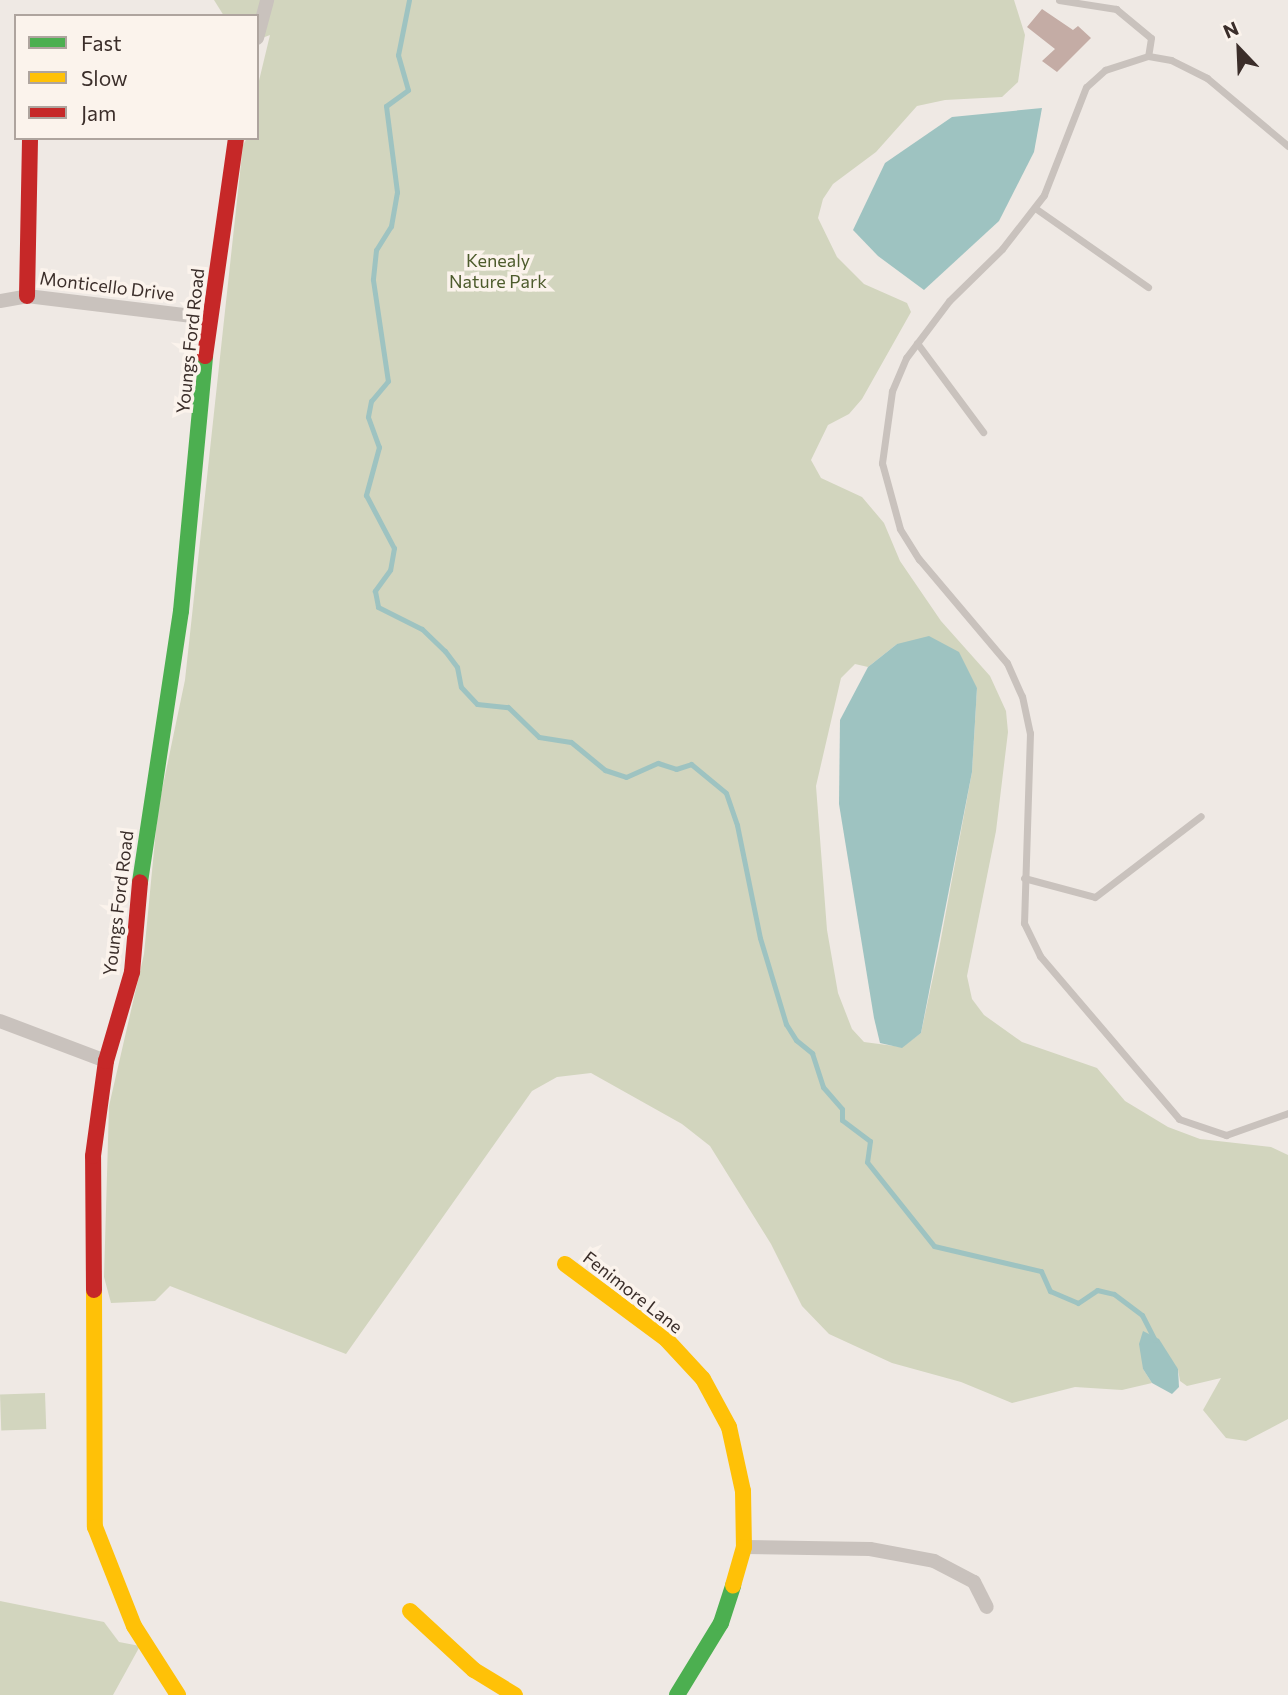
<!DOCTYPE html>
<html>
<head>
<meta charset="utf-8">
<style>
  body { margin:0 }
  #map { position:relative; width:1288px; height:1695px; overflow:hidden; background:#efe9e4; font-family:Commissioner,sans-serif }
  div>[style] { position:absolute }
  .green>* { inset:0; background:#d2d5be; transform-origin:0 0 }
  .water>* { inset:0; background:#9ec3c1 }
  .stream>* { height:5px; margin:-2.5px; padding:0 2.5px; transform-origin:2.5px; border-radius:2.5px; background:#9ec3c1 }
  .building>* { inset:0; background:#c4aca5 }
  .lane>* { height:7px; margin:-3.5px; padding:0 3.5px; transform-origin:3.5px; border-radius:3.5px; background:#c9c2bd }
  .street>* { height:14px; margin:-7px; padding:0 7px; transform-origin:7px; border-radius:7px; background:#c9c2bd }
  .fast>* { height:16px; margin:-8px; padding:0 8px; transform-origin:8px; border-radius:8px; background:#4caf50 }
  .slow>* { height:16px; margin:-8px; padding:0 8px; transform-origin:8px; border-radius:8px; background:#ffc107 }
  .jam>* { height:16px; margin:-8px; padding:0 8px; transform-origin:8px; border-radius:8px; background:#c62828 }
  span { translate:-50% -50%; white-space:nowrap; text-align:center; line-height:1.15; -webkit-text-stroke:7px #fbf3ec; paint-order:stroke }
  .park-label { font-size:18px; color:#4d5b2c }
  .street-label { font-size:18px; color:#3b2e2a }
  .legend { position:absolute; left:14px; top:14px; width:245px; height:126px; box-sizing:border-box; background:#fbf3ec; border:2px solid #aea49e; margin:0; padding:9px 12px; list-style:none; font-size:21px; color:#3b2e2a }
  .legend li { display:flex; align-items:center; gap:14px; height:35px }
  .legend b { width:35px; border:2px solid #aea49e }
  .north { position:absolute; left:1204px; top:14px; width:70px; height:70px; -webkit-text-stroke:5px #fbf3ec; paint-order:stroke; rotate:337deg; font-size:19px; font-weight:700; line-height:28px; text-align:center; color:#3b2e2a }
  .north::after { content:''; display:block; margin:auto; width:24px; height:32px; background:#3b2e2a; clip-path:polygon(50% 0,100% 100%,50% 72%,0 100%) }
</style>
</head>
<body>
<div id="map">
  <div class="green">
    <div style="clip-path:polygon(evenodd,214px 0,1014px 0,1025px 35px,1018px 82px,1002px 97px,945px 100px,917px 106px,876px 152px,833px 184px,823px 199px,818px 218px,837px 257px,864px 284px,907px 303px,911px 312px,862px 399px,849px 414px,828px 425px,811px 460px,821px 478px,862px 497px,884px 523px,900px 561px,941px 621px,990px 676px,1006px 711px,1008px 732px,996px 831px,967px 976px,972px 999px,984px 1015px,1022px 1042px,1097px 1068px,1125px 1101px,1168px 1127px,1200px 1139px,1271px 1147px,1288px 1155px,1288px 1419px,1246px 1441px,1226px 1438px,1203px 1410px,1221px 1378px,1187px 1386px,1180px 1381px,1178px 1369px,1142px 1338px,1143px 1369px,1152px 1383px,1122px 1390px,1075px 1387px,1012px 1403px,961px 1382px,892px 1363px,829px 1334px,802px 1306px,771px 1244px,710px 1146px,682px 1124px,591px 1073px,557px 1077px,532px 1091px,346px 1354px,170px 1286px,155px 1301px,111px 1303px,104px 1277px,109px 1106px,144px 954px,158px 809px,185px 680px,243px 145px,247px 138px,257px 138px,257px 89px,270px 35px,257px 40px,257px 16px,224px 16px,214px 0,897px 644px,977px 688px,972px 772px,939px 949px,921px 1033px,902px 1047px,864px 1042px,852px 1029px,838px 993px,827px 930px,816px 786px,841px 678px,855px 664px,868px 667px,897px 644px)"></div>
    <div style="left:45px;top:1393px;width:36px;height:45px;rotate:88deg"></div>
    <div style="clip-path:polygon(0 1601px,104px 1622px,119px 1642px,140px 1646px,113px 1695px,0 1695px)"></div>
  </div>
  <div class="water">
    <div style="clip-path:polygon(1042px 108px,1034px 152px,999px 221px,924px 290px,878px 256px,853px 230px,885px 163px,952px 117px)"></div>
    <div style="clip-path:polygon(929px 636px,959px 652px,977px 688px,972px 772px,921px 1033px,902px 1048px,880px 1043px,874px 1018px,839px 804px,840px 720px,868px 667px,897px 644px)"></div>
    <div style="clip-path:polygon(1143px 1331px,1159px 1339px,1178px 1369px,1179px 1387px,1172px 1394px,1152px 1383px,1143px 1369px,1139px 1344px)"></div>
  </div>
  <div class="stream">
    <div style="left:409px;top:0;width:56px;rotate:101.3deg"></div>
    <div style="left:398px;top:55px;width:36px;rotate:74deg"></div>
    <div style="left:408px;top:90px;width:27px;rotate:144deg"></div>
    <div style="left:386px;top:106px;width:87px;rotate:82.7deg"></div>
    <div style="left:397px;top:192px;width:35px;rotate:100deg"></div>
    <div style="left:391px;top:226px;width:28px;rotate:122deg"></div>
    <div style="left:376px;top:250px;width:30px;rotate:96deg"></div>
    <div style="left:373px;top:280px;width:102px;rotate:81.6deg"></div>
    <div style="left:388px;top:381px;width:26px;rotate:130deg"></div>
    <div style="left:371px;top:401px;width:16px;rotate:101deg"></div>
    <div style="left:368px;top:417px;width:32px;rotate:70deg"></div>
    <div style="left:379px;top:447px;width:50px;rotate:105.2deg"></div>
    <div style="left:366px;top:495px;width:60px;rotate:62.2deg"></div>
    <div style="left:394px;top:548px;width:22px;rotate:100deg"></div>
    <div style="left:390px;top:570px;width:26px;rotate:126deg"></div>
    <div style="left:375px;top:591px;width:16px;rotate:79deg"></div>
    <div style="left:378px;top:607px;width:49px;rotate:26.6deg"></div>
    <div style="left:422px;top:629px;width:32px;rotate:44deg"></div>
    <div style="left:445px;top:651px;width:20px;rotate:53deg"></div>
    <div style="left:457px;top:667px;width:20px;rotate:79deg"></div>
    <div style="left:461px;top:687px;width:23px;rotate:47deg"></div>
    <div style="left:477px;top:704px;width:31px;rotate:6deg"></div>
    <div style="left:508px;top:707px;width:43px;rotate:44.1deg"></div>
    <div style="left:539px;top:737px;width:32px;rotate:9deg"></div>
    <div style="left:571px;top:742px;width:44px;rotate:39.5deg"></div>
    <div style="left:605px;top:770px;width:22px;rotate:18deg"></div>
    <div style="left:626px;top:777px;width:35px;rotate:-24deg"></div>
    <div style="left:658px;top:763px;width:19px;rotate:18deg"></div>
    <div style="left:676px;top:769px;width:16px;rotate:-18deg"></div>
    <div style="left:691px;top:764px;width:45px;rotate:39.6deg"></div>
    <div style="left:726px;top:793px;width:34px;rotate:71deg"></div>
    <div style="left:737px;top:825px;width:115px;rotate:78.5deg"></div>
    <div style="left:760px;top:938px;width:90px;rotate:73.2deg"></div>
    <div style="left:786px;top:1024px;width:19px;rotate:58deg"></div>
    <div style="left:796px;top:1040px;width:21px;rotate:39deg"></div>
    <div style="left:812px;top:1053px;width:36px;rotate:72deg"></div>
    <div style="left:823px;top:1087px;width:29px;rotate:49deg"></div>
    <div style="left:842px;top:1109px;width:11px;rotate:90deg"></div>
    <div style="left:842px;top:1120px;width:35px;rotate:37deg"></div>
    <div style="left:870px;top:1141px;width:21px;rotate:98deg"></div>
    <div style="left:867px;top:1162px;width:107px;rotate:51.4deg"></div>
    <div style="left:934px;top:1246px;width:110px;rotate:13.2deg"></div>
    <div style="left:1041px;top:1271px;width:22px;rotate:66deg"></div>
    <div style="left:1050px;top:1291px;width:30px;rotate:23deg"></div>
    <div style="left:1078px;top:1303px;width:23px;rotate:-34deg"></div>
    <div style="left:1097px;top:1290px;width:17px;rotate:13deg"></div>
    <div style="left:1114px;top:1294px;width:35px;rotate:37deg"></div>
    <div style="left:1142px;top:1315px;width:28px;rotate:63deg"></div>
  </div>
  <div class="building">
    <div style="clip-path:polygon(1042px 9px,1073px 30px,1078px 26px,1091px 38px,1057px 72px,1042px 61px,1055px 49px,1027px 27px)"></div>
  </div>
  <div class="lane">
    <div style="left:1059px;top:0;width:58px;rotate:9deg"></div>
    <div style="left:1116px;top:9px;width:45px;rotate:39.6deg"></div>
    <div style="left:1151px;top:38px;width:18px;rotate:99deg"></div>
    <div style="left:1288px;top:146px;width:106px;rotate:-140deg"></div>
    <div style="left:1207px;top:78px;width:40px;rotate:-153.4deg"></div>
    <div style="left:1171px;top:60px;width:23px;rotate:-170deg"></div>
    <div style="left:1148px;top:56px;width:45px;rotate:162deg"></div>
    <div style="left:1105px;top:70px;width:25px;rotate:138deg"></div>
    <div style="left:1086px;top:87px;width:116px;rotate:111.3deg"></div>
    <div style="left:1044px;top:195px;width:68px;rotate:127.9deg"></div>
    <div style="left:1002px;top:249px;width:74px;rotate:135.5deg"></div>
    <div style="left:949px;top:301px;width:71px;rotate:127deg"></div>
    <div style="left:906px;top:358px;width:36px;rotate:113deg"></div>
    <div style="left:892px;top:391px;width:73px;rotate:97.9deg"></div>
    <div style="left:882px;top:463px;width:68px;rotate:74.7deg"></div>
    <div style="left:900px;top:529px;width:36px;rotate:58deg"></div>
    <div style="left:919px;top:559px;width:136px;rotate:49.8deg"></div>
    <div style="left:1007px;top:663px;width:36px;rotate:66deg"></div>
    <div style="left:1022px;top:696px;width:38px;rotate:78deg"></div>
    <div style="left:1030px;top:733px;width:190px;rotate:91.8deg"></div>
    <div style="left:1024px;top:923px;width:37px;rotate:64deg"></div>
    <div style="left:1040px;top:956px;width:214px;rotate:49.5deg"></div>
    <div style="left:1179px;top:1119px;width:50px;rotate:18.8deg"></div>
    <div style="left:1226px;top:1135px;width:66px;rotate:-19.5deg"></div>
    <div style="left:1035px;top:208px;width:138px;rotate:35deg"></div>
    <div style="left:917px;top:343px;width:111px;rotate:53.4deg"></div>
    <div style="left:1024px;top:878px;width:73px;rotate:15deg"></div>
    <div style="left:1095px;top:897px;width:133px;rotate:-37.4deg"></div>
  </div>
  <div class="street">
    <div style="left:257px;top:38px;width:39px;rotate:-75deg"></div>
    <div style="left:0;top:301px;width:27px;rotate:-10deg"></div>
    <div style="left:27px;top:296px;width:183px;rotate:6.9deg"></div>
    <div style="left:0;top:1021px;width:113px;rotate:20.7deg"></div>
    <div style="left:744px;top:1547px;width:126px;rotate:0.9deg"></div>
    <div style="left:870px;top:1549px;width:65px;rotate:10.6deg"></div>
    <div style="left:934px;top:1561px;width:45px;rotate:27.7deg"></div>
    <div style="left:974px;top:1582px;width:28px;rotate:63deg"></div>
  </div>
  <div class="fast">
    <div style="left:140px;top:882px;width:274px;rotate:-81.4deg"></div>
    <div style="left:181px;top:611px;width:256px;rotate:-84.6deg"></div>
    <div style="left:677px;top:1695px;width:84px;rotate:-58.6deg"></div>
    <div style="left:721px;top:1623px;width:40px;rotate:-72deg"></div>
  </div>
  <div class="slow">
    <div style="left:565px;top:1264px;width:126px;rotate:36.6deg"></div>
    <div style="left:666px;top:1339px;width:54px;rotate:47.2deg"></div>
    <div style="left:703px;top:1379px;width:55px;rotate:61.6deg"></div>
    <div style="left:729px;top:1427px;width:66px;rotate:77.7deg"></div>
    <div style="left:743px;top:1491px;width:56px;rotate:89deg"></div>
    <div style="left:744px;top:1547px;width:40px;rotate:106deg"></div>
    <div style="left:94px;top:1290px;width:237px;rotate:89.8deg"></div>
    <div style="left:95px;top:1527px;width:106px;rotate:68.5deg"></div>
    <div style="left:134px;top:1626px;width:82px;rotate:57.5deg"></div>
    <div style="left:410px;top:1611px;width:87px;rotate:42.7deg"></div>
    <div style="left:474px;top:1670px;width:48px;rotate:31.4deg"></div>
  </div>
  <div class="jam">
    <div style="left:27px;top:296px;width:158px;rotate:-88.9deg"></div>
    <div style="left:205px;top:356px;width:220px;rotate:-81.9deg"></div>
    <div style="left:94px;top:1290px;width:134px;rotate:-90.4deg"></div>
    <div style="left:93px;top:1156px;width:96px;rotate:-82.2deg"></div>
    <div style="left:106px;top:1061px;width:93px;rotate:-73.7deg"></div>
    <div style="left:132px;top:972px;width:90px;rotate:-84.9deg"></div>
  </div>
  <div class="park-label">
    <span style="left:498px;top:271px">Kenealy<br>Nature Park</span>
  </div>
  <div class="street-label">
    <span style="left:107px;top:286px;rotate:7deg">Monticello Drive</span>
    <span style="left:190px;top:341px;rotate:-84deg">Youngs Ford Road</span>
    <span style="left:118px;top:903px;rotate:-83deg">Youngs Ford Road</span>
    <span style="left:633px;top:1292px;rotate:38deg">Fenimore Lane</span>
  </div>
  <ul class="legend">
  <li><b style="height:9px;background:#4caf50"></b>Fast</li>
  <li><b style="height:9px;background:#ffc107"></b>Slow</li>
  <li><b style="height:9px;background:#c62828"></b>Jam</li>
  </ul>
  <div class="north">N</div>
</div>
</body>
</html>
